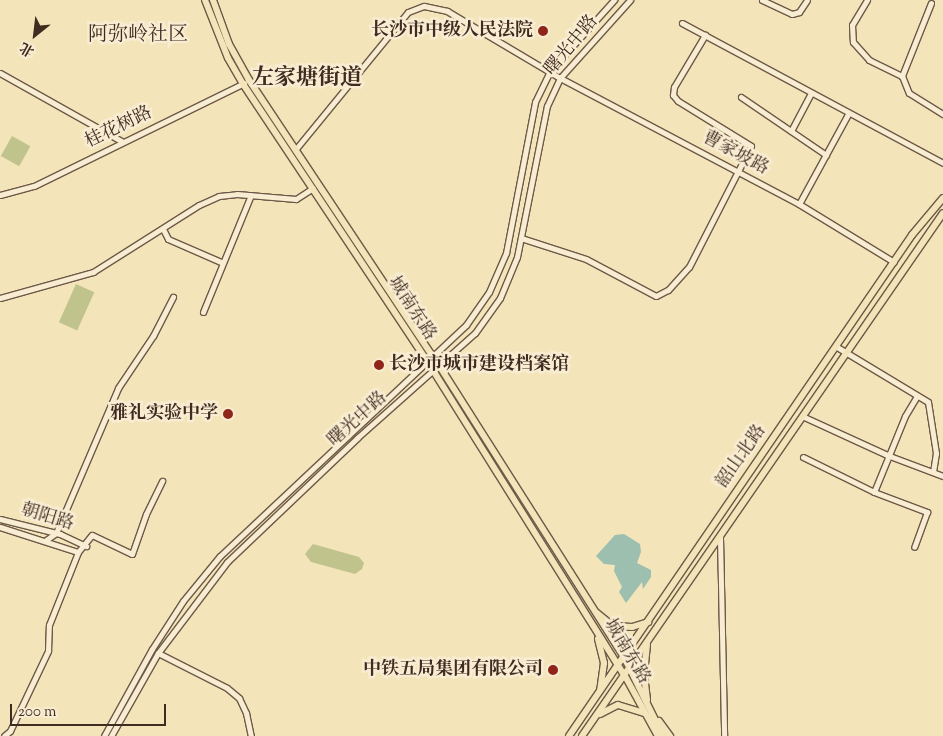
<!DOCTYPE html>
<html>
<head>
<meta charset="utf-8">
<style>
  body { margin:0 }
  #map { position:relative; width:943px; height:736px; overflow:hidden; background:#f4e4b9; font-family:"Sorts Mill Goudy","Noto Serif SC",serif }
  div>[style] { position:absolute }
  .green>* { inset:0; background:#c0c38c; transform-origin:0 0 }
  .water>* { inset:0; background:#9cbfaf }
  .roads { filter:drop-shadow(1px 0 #6d5947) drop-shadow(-1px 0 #6d5947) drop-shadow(0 1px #6d5947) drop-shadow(0 -1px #6d5947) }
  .minor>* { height:5px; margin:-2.5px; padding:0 2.5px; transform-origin:2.5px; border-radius:2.5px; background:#f8edd2 }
  .major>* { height:6px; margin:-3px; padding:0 3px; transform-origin:3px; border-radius:3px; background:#f4e4b9 }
  .dots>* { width:14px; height:14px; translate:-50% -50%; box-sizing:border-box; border:2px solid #f8edd2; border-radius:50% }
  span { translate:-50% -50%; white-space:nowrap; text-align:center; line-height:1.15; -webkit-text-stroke:5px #f8edd2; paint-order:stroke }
  .poi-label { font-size:18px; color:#402b21; font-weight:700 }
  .right { translate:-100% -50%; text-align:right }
  .left { translate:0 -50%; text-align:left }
  .street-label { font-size:18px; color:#402b21 }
  .quarter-label { font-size:20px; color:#402b21 }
  .district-label { font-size:22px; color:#402b21; font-weight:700 }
  .north { position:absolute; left:10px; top:10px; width:50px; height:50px; -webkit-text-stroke:4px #f8edd2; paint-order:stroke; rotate:209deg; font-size:14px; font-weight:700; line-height:20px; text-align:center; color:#402b21 }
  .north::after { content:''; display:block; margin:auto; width:18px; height:22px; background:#402b21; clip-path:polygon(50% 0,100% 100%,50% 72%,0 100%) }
  .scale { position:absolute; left:10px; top:704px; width:156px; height:22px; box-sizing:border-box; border:2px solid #402b21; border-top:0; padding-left:6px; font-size:15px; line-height:18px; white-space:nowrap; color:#402b21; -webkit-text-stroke:4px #f8edd2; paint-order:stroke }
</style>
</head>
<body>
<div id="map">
  <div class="green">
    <div style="left:12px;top:136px;width:21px;height:23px;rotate:29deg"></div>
    <div style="left:76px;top:284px;width:20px;height:42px;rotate:24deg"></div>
    <div style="clip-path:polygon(313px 544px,359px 557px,364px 563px,362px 569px,355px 574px,311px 562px,305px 554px)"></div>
  </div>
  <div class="water">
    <div style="clip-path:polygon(624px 534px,640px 544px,641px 552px,637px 563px,651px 570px,651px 577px,643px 589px,642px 582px,626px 603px,619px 592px,622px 587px,614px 571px,615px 565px,604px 564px,596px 556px,615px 535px)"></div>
  </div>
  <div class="roads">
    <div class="minor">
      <div style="left:762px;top:0;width:33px;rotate:25deg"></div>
      <div style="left:792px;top:14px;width:7px;rotate:-16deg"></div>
      <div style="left:799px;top:12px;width:14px;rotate:-56deg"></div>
      <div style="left:867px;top:0;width:29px;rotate:121deg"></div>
      <div style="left:852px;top:25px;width:17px;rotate:87deg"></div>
      <div style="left:853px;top:42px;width:24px;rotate:48deg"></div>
      <div style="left:869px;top:60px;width:37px;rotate:26deg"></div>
      <div style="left:931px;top:3px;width:79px;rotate:111.7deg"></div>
      <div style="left:902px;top:76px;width:18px;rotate:68deg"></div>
      <div style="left:909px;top:93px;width:40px;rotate:32deg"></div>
      <div style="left:682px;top:23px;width:296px;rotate:28.2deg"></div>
      <div style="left:0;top:73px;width:141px;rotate:29.3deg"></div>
      <div style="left:741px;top:97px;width:103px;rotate:34.3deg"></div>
      <div style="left:791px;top:131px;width:43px;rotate:-62.2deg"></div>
      <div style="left:295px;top:150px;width:178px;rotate:-50.7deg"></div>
      <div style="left:408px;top:12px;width:17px;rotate:-21deg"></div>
      <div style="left:424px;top:6px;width:24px;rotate:12deg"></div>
      <div style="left:447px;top:11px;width:131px;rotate:30.7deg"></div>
      <div style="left:560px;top:78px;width:270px;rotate:27.8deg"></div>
      <div style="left:799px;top:204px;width:111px;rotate:31.4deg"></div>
      <div style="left:0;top:195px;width:35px;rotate:-15deg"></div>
      <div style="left:34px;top:186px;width:234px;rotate:-26.1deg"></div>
      <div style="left:799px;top:204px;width:102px;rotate:-61.4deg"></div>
      <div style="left:163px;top:229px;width:11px;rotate:63deg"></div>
      <div style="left:168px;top:239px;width:58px;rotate:23.5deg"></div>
      <div style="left:521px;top:238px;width:68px;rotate:17.9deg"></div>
      <div style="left:586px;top:259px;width:79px;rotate:27.9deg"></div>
      <div style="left:656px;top:296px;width:13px;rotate:-27deg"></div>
      <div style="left:668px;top:290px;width:31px;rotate:-48deg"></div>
      <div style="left:689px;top:267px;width:136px;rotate:-62.9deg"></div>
      <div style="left:751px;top:146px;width:86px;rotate:-148.3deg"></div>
      <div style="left:678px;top:101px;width:8px;rotate:-130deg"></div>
      <div style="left:673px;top:95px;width:8px;rotate:-83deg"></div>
      <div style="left:674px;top:87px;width:61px;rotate:-59.2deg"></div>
      <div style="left:0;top:298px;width:97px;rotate:-15.6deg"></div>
      <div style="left:93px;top:272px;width:125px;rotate:-32.3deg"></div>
      <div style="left:199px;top:205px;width:22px;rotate:-24deg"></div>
      <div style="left:219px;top:196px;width:18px;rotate:-6deg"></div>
      <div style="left:237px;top:194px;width:59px;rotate:4.8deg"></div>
      <div style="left:296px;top:199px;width:20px;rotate:-33deg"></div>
      <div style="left:203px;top:312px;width:126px;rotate:-67.7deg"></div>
      <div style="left:837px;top:347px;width:106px;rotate:31.1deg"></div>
      <div style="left:928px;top:402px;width:52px;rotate:81.1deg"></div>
      <div style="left:936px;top:453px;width:19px;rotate:99deg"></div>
      <div style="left:802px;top:416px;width:94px;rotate:24.6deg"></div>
      <div style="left:887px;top:455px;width:60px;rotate:20.6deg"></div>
      <div style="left:803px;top:457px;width:79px;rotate:26.2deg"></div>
      <div style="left:874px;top:492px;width:57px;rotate:20.7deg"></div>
      <div style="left:927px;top:512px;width:37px;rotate:110deg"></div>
      <div style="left:874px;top:492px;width:82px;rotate:-67.8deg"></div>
      <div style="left:905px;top:416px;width:23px;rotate:-59deg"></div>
      <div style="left:0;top:519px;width:62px;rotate:14deg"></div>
      <div style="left:60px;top:534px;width:29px;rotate:25deg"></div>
      <div style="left:0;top:527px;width:82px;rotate:17.8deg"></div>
      <div style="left:720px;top:537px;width:199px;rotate:88.8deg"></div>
      <div style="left:46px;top:540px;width:12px;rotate:-35deg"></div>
      <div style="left:56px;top:533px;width:158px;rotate:-66.8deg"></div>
      <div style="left:118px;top:388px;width:63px;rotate:-56.1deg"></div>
      <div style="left:153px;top:336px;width:44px;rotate:-62.9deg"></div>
      <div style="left:158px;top:653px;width:77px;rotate:26.9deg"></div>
      <div style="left:227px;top:688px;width:16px;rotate:40deg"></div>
      <div style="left:239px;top:698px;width:17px;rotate:65deg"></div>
      <div style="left:246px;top:713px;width:24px;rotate:78deg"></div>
      <div style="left:4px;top:736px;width:8px;rotate:-40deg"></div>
      <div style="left:10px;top:731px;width:89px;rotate:-64.6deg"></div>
      <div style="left:48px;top:651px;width:26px;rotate:-88deg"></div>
      <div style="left:49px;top:625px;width:79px;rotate:-68.3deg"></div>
      <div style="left:78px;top:552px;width:22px;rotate:-51deg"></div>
      <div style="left:92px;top:535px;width:44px;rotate:25.4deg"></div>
      <div style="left:132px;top:554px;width:42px;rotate:-70.7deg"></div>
      <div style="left:146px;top:514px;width:37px;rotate:-64deg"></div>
      <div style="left:104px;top:736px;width:99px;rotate:-61.1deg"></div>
      <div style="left:152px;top:649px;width:57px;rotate:-57.1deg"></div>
      <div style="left:183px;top:601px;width:58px;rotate:-50.6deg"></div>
      <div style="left:220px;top:556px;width:337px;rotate:-43.2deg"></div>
      <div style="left:466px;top:325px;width:40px;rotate:-55.1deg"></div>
      <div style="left:489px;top:292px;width:43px;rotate:-66.4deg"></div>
      <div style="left:506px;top:253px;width:154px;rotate:-79.1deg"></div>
      <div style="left:535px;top:102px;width:34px;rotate:-64deg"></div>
      <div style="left:550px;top:71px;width:96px;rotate:-48deg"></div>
      <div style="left:111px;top:736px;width:95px;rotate:-60.5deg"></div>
      <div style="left:158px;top:653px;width:114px;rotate:-52.8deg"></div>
      <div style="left:227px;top:562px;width:180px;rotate:-43.6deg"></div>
      <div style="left:357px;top:438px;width:158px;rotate:-41.7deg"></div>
      <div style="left:475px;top:333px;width:43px;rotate:-54.5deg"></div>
      <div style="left:500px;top:298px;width:44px;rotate:-67.5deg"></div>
      <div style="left:517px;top:257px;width:154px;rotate:-78.8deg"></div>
      <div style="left:547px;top:106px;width:31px;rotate:-65deg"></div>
      <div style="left:560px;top:78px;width:105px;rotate:-48.1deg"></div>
    </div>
    <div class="major">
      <div style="left:205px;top:0;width:62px;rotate:68.4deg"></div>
      <div style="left:228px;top:58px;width:30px;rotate:60deg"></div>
      <div style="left:243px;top:84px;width:346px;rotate:56.4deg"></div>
      <div style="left:434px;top:372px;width:359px;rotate:57.9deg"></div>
      <div style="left:625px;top:676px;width:68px;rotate:61.2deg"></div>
      <div style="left:213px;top:0;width:47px;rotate:70deg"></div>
      <div style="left:229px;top:44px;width:41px;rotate:60.9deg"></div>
      <div style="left:249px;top:80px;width:345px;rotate:56.4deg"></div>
      <div style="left:440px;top:367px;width:343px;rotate:57.6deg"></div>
      <div style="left:624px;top:657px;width:88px;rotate:63.7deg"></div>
      <div style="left:597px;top:613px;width:21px;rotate:39deg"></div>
      <div style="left:613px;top:626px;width:19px;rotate:3deg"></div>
      <div style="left:632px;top:627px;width:17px;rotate:-17deg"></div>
      <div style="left:598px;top:639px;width:25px;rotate:76deg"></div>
      <div style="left:604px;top:663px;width:27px;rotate:98deg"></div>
      <div style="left:647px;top:645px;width:30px;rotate:96deg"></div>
      <div style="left:644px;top:675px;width:25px;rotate:83deg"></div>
      <div style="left:600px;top:714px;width:20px;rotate:-27deg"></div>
      <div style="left:618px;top:705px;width:27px;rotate:17deg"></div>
      <div style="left:659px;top:721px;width:19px;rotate:54deg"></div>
      <div style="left:569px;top:736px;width:607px;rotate:-55.6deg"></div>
      <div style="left:912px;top:235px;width:48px;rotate:-50deg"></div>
      <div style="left:582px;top:736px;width:635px;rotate:-55.38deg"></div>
    </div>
  </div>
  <div class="dots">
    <div style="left:543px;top:31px;background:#8f2418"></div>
    <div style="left:379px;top:365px;background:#8f2418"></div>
    <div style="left:228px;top:414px;background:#8f2418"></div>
    <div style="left:553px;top:670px;background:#8f2418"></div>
  </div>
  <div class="poi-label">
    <span class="right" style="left:533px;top:31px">长沙市中级人民法院</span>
    <span class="left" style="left:389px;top:365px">长沙市城市建设档案馆</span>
    <span class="right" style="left:218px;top:414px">雅礼实验中学</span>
    <span class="right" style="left:543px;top:670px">中铁五局集团有限公司</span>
  </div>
  <div class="street-label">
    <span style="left:572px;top:46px;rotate:-50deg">曙光中路</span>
    <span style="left:119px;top:128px;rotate:-26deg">桂花树路</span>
    <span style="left:735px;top:154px;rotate:28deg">曹家坡路</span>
    <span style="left:411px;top:309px;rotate:57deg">城南东路</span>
    <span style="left:358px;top:420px;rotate:-42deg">曙光中路</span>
    <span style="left:742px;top:457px;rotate:-55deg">韶山北路</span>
    <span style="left:47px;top:518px;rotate:17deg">朝阳路</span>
    <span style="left:626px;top:652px;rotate:59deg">城南东路</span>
  </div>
  <div class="quarter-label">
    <span style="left:138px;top:35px">阿弥岭社区</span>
  </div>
  <div class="district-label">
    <span style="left:307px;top:80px">左家塘街道</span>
  </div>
  <div class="north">北</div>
  <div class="scale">200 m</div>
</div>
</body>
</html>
